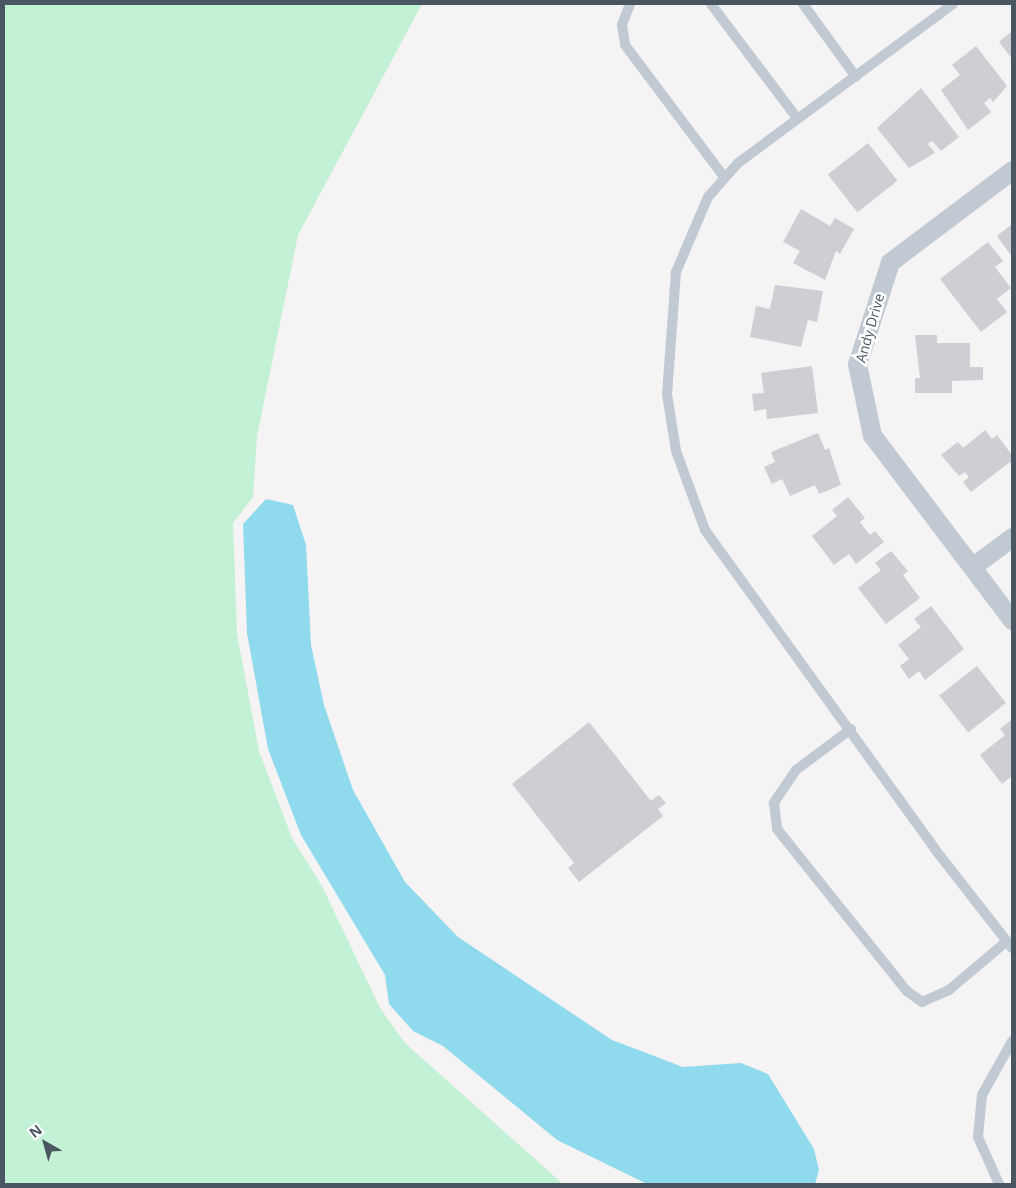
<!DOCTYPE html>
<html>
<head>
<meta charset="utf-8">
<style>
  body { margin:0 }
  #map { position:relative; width:1016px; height:1188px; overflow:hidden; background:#f5f3f3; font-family:"Open Sans",sans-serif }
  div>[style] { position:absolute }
  .green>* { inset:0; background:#c3f1d5 }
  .water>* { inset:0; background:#90daee }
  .building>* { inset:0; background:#cdcfd5; transform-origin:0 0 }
  .service>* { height:10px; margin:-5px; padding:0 5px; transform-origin:5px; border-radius:5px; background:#c1cad2 }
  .minor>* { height:19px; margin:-9.5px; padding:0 9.5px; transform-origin:9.5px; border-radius:9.5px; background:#c1cad2 }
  span { translate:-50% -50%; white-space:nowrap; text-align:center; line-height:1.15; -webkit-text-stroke:5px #fff; paint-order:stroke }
  .street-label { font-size:14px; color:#4a5661 }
  .frame { position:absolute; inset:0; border:5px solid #4a5661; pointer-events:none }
  .north { position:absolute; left:20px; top:1118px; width:50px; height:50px; -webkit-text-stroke:4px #fff; paint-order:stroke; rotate:322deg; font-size:14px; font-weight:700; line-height:20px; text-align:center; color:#4a5661 }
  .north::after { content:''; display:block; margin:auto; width:18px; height:22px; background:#4a5661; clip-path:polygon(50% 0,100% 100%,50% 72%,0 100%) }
</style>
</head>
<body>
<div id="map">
  <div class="green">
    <div style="clip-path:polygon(4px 4px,422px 4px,298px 235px,257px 436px,253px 497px,233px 523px,237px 634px,259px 751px,292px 838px,322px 886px,380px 1008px,405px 1043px,563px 1184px,4px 1184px)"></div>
  </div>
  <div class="water">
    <div style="clip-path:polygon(266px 499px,293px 505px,306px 545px,311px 645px,324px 705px,353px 790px,405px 882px,458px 937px,612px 1040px,683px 1067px,741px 1063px,768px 1074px,814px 1149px,819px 1170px,815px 1184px,647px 1184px,557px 1140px,443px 1046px,413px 1031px,389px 1004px,385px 975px,301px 835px,268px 749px,247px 633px,243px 524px)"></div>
  </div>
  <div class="building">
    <div style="clip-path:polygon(1012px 31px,1012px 59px,999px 42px)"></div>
    <div style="clip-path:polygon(976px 46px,1007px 86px,993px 102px,990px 98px,984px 103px,991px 112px,968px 130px,941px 90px,960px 75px,952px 65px)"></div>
    <div style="clip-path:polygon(921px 88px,959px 137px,941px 151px,932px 141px,928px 144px,935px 153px,909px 168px,877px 128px)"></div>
    <div style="left:868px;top:143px;width:48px;height:51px;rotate:52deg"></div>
    <div style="clip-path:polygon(801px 209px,830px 226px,835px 218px,854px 229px,840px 254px,836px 251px,825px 280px,793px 263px,800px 251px,783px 242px)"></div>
    <div style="clip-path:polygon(1012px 224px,1012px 252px,1010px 254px,997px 236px)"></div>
    <div style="clip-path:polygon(988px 242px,1003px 261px,995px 267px,1011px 288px,997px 299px,1007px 312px,981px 332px,940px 279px)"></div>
    <div style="clip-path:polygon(775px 285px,823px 291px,817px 322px,808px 320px,801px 347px,750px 337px,756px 306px,770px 309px)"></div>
    <div style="clip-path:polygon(915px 335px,937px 335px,937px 343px,970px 343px,970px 367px,983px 367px,983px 380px,952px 381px,952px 393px,915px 393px,915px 378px,920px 378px)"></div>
    <div style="clip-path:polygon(812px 366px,818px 413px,767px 419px,766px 409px,754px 411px,752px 394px,764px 393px,761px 373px)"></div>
    <div style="clip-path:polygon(985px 430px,992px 439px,997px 435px,1012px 455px,1012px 464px,1010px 462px,971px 492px,963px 482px,969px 477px,965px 472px,959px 476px,941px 455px,958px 442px,963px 448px)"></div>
    <div style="clip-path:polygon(818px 433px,825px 450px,829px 448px,841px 485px,819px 494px,815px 485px,790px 496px,782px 479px,772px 484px,764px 467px,775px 462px,771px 452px)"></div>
    <div style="clip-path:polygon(848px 497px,865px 518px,860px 522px,870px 535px,875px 531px,884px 542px,856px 564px,849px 554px,834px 565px,812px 536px,837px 516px,832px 510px)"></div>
    <div style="clip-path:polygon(891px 551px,908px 571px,903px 575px,920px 598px,886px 624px,858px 588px,881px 570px,875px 563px)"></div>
    <div style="clip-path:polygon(931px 606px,964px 649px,925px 680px,919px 671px,909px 679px,900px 666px,909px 659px,898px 645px,921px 627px,914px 619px)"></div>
    <div style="left:977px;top:666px;width:47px;height:48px;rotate:52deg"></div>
    <div style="clip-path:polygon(1012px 719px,1012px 776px,1002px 784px,980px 755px,1005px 735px,1000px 729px)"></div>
    <div style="clip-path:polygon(589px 722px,651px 801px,659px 795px,666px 803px,658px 809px,663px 816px,579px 882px,568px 868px,574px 863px,512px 784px)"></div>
  </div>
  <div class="service">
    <div style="left:630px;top:4px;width:22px;rotate:111deg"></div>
    <div style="left:622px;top:25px;width:20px;rotate:81deg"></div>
    <div style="left:625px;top:45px;width:166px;rotate:53.1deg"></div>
    <div style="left:711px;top:4px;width:143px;rotate:53deg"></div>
    <div style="left:803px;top:4px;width:90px;rotate:54deg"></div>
    <div style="left:953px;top:4px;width:267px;rotate:143.5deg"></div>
    <div style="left:738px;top:163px;width:45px;rotate:131.4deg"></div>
    <div style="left:708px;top:197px;width:82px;rotate:113.1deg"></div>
    <div style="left:676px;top:272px;width:122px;rotate:94.2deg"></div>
    <div style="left:667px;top:394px;width:58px;rotate:81deg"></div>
    <div style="left:676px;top:451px;width:84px;rotate:69.8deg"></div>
    <div style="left:705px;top:530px;width:392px;rotate:54.2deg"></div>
    <div style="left:934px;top:848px;width:127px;rotate:52deg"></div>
    <div style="left:851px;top:729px;width:69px;rotate:143.3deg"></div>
    <div style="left:796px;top:770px;width:40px;rotate:124deg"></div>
    <div style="left:774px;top:803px;width:26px;rotate:83deg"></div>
    <div style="left:777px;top:829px;width:208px;rotate:51.3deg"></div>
    <div style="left:907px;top:991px;width:19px;rotate:36deg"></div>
    <div style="left:922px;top:1002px;width:30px;rotate:-24deg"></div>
    <div style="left:949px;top:990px;width:76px;rotate:-40.2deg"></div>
    <div style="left:999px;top:1184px;width:51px;rotate:-114.1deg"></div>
    <div style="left:978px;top:1137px;width:42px;rotate:-84.6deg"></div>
    <div style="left:982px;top:1095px;width:62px;rotate:-60.9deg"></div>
  </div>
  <div class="minor">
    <div style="left:1012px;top:170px;width:153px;rotate:143deg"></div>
    <div style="left:890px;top:262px;width:107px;rotate:107.9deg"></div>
    <div style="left:857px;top:364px;width:73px;rotate:78.1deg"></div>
    <div style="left:872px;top:435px;width:232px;rotate:52.9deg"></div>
    <div style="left:973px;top:566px;width:49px;rotate:-36.6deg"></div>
  </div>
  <div class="street-label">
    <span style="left:870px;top:328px;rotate:-74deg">Andy Drive</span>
  </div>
  <div class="frame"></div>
  <div class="north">N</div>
</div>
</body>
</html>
